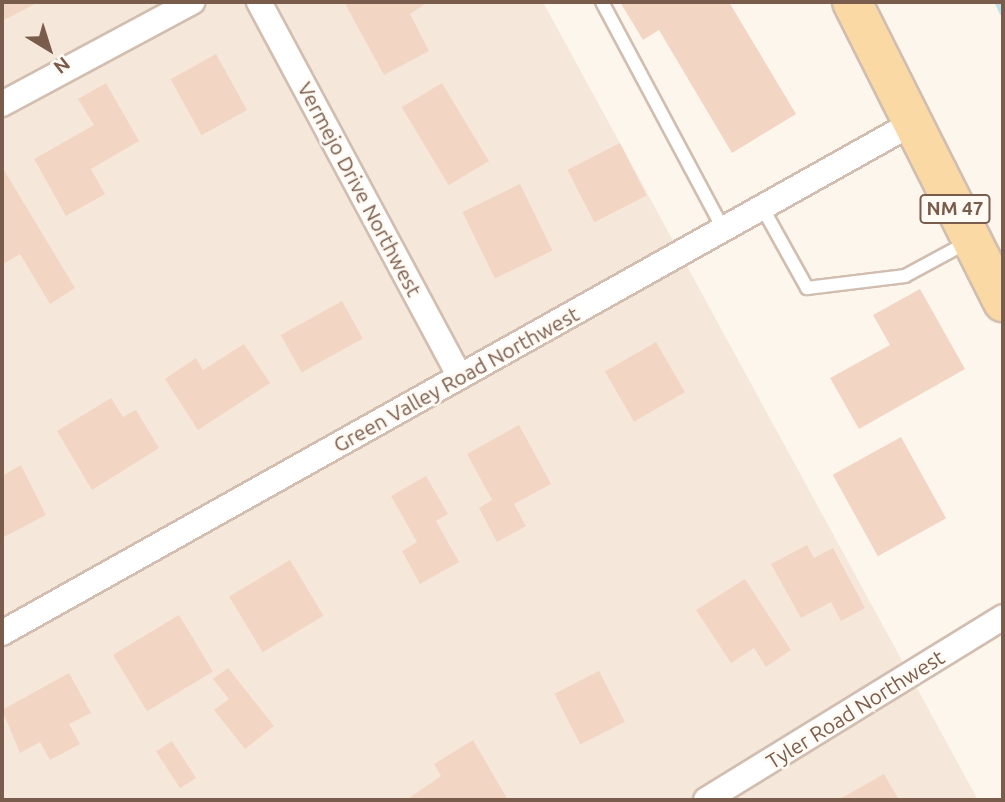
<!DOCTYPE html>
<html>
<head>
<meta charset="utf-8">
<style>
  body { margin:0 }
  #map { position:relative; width:1005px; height:802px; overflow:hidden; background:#fdf6ec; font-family:Ubuntu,sans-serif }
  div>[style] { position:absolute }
  .residential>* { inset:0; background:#f5e8da }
  .stream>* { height:9px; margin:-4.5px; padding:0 4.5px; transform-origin:4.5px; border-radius:4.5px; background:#bfe3e8 }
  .building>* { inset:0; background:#f3d5c3; transform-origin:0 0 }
  .roads { filter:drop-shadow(2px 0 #d1beb0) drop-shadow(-2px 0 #d1beb0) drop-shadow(0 2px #d1beb0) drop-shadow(0 -2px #d1beb0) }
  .service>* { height:12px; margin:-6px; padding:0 6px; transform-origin:6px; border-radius:6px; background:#fff }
  .minor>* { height:24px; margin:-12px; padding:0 12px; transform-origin:12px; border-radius:12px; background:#fff }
  .primary>* { height:38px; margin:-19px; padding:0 19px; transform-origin:19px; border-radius:19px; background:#fbd9a5 }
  span { translate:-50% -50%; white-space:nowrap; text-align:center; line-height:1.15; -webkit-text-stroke:5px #fffaf3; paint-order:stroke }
  .shield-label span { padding:2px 5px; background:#fffaf3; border:2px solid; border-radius:5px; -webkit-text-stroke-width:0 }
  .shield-label { font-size:19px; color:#7a5c4d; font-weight:700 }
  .street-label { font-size:21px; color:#7a5c4d }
  .frame { position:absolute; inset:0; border:4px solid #7a5c4d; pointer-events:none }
  .north { position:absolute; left:14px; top:14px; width:70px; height:70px; -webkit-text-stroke:5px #fffaf3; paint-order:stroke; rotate:142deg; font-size:19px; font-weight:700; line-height:28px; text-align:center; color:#7a5c4d }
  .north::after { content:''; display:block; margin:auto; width:24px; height:32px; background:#7a5c4d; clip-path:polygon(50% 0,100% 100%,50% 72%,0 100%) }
</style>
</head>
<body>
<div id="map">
  <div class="residential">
    <div style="clip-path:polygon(2px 2px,543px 2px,978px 800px,2px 800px)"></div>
  </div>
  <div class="stream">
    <div style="left:999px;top:2px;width:10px;rotate:66deg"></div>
  </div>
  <div class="building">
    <div style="clip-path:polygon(2px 2px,39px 2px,2px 21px)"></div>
    <div style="clip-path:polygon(344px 2px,428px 2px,410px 14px,429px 51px,384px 75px)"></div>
    <div style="clip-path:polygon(620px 2px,729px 2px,796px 114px,732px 153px,659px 30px,643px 40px)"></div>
    <div style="left:216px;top:54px;width:64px;height:52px;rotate:61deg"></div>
    <div style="clip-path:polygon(106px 83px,139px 141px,91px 169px,105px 194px,66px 216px,34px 159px,94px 125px,78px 99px)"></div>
    <div style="left:442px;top:83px;width:91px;height:47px;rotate:59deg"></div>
    <div style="left:620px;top:143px;width:59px;height:59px;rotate:63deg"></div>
    <div style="clip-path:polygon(4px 170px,75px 288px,50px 304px,20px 254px,2px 265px)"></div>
    <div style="left:520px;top:184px;width:74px;height:64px;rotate:64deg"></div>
    <div style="clip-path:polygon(920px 289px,965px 369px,859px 429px,830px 378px,890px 345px,873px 315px)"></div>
    <div style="left:342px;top:301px;width:43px;height:70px;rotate:61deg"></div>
    <div style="left:656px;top:342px;width:58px;height:59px;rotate:60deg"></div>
    <div style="clip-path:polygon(244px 344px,270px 383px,198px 430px,165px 379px,196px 358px,203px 370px)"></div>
    <div style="clip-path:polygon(111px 398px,123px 417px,136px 410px,159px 448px,92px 490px,57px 431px)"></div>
    <div style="clip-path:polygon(519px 425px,551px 484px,514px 504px,526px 526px,497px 542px,479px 508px,492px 500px,467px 454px)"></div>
    <div style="left:901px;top:437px;width:93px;height:78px;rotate:61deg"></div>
    <div style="clip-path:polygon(21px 465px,46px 515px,2px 538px,2px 476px)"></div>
    <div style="clip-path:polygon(426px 476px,448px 514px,436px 521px,459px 562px,420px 584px,402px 551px,417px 542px,391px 496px)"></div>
    <div style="clip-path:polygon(807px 545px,814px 558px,833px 548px,865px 608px,841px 621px,831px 602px,801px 618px,771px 564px)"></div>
    <div style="left:290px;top:560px;width:65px;height:71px;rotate:59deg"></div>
    <div style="clip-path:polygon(745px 579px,791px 650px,766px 667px,754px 648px,731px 663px,696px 610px)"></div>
    <div style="left:179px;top:615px;width:66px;height:77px;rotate:59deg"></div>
    <div style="clip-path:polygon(228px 668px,274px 726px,245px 749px,214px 710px,229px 699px,213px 679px)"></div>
    <div style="left:599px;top:671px;width:57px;height:50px;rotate:63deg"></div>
    <div style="clip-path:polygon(69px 673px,91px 713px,69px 724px,80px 744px,50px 760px,40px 742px,20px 753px,2px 710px)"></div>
    <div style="clip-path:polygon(473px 740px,508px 800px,406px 800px,441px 776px,434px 764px)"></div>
    <div style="left:172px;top:741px;width:44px;height:19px;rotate:57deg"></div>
    <div style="clip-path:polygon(884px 774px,899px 800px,838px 800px)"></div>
  </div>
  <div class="roads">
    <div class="service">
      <div style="left:602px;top:2px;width:257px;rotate:61.9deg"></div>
      <div style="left:762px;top:207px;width:93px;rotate:60.9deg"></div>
      <div style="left:807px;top:288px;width:99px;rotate:-7deg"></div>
      <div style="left:905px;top:276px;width:72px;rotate:-28.4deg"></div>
    </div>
    <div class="minor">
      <div style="left:259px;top:2px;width:425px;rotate:61.8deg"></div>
      <div style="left:2px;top:104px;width:216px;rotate:-28.2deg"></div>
      <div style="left:2px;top:633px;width:1042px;rotate:-29.25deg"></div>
      <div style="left:706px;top:800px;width:349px;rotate:-31.6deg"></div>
    </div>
    <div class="primary">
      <div style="left:852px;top:2px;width:336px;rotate:63.3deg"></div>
    </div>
  </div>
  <div class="shield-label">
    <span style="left:955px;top:209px">NM 47</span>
  </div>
  <div class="street-label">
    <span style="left:360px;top:189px;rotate:62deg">Vermejo Drive Northwest</span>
    <span style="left:456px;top:379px;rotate:-29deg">Green Valley Road Northwest</span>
    <span style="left:855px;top:709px;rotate:-32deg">Tyler Road Northwest</span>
  </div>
  <div class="frame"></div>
  <div class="north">N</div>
</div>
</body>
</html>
